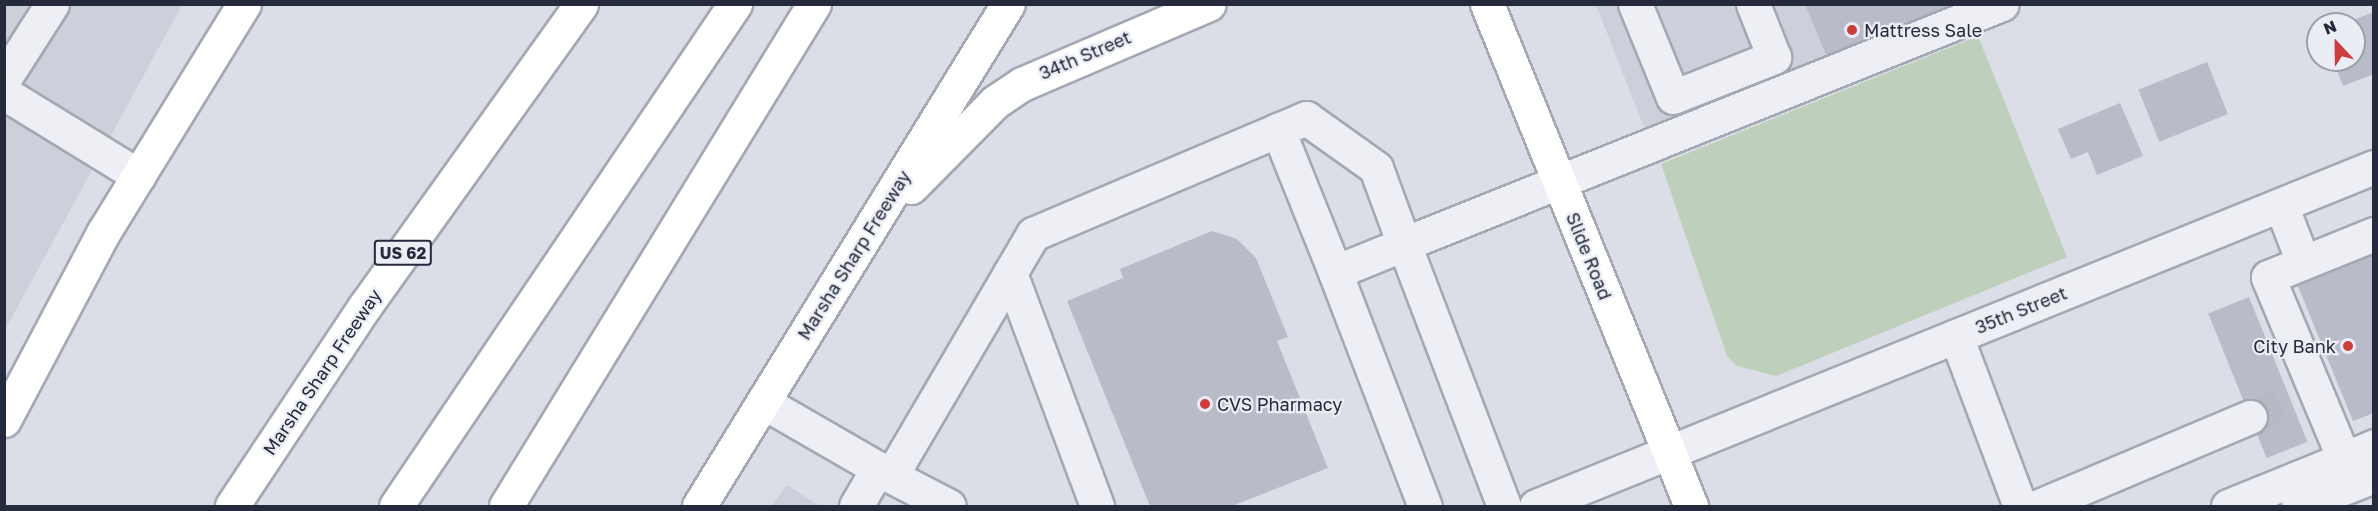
<!DOCTYPE html>
<html>
<head>
<meta charset="utf-8">
<style>
  body { margin:0 }
  #map { position:relative; width:2378px; height:511px; overflow:hidden; background:#dbdee6; font-family:"Golos Text",sans-serif }
  div>[style] { position:absolute }
  .built>* { inset:0; background:#cdd0db }
  .green>* { inset:0; background:#bed0bc }
  .building>* { inset:0; background:#b8bcc8; transform-origin:0 0 }
  .minor-tunnel>* { height:33px; margin-top:-16.5px; transform-origin:0; background:repeating-linear-gradient(90deg,#b7bac4 0 33px,transparent 0 49px) }
  .roads { filter:drop-shadow(2px 0 #a4a8b3) drop-shadow(-2px 0 #a4a8b3) drop-shadow(0 2px #a4a8b3) drop-shadow(0 -2px #a4a8b3) }
  .minor>* { height:33px; margin:-16.5px; padding:0 16.5px; transform-origin:16.5px; border-radius:16.5px; background:#eeeff4 }
  .major>* { height:33px; margin:-16.5px; padding:0 16.5px; transform-origin:16.5px; border-radius:16.5px; background:#fff }
  .highway>* { height:33px; margin:-16.5px; padding:0 16.5px; transform-origin:16.5px; border-radius:16.5px; background:#fff }
  .dots>* { width:16px; height:16px; translate:-50% -50%; box-sizing:border-box; border:3px solid #eaedf4; border-radius:50% }
  span { translate:-50% -50%; white-space:nowrap; text-align:center; line-height:1.15; -webkit-text-stroke:4.5px #eaedf4; paint-order:stroke }
  .shield-label span { padding:2px 4px; background:#eaedf4; border:2px solid; border-radius:4px; -webkit-text-stroke-width:0 }
  .shield-label { font-size:16px; color:#252a3c; font-weight:700 }
  .poi-label { font-size:18px; color:#252a3c }
  .left { translate:0 -50%; text-align:left }
  .right { translate:-100% -50%; text-align:right }
  .street-label { font-size:18px; color:#252a3c }
  .frame { position:absolute; inset:0; border:6px solid #252a3c; pointer-events:none }
  .north { position:absolute; left:2306px; top:12px; width:60px; height:60px; box-sizing:border-box; background:#eaedf4; border:2px solid #9b9faa; border-radius:50%; rotate:338deg; font-size:16px; font-weight:700; line-height:24px; text-align:center; color:#252a3c }
  .north::after { content:''; display:block; margin:auto; width:21px; height:27px; background:#ce3d3e; clip-path:polygon(50% 0,100% 100%,50% 72%,0 100%) }
</style>
</head>
<body>
<div id="map">
  <div class="built">
    <div style="clip-path:polygon(5px 5px,182px 5px,5px 330px)"></div>
    <div style="clip-path:polygon(1596px 5px,1980px 5px,1649px 140px)"></div>
    <div style="clip-path:polygon(787px 485px,820px 506px,771px 506px)"></div>
  </div>
  <div class="green">
    <div style="clip-path:polygon(1978px 36px,2067px 257px,1776px 376px,1737px 366px,1727px 356px,1661px 164px)"></div>
  </div>
  <div class="building">
    <div style="clip-path:polygon(1805px 4px,1952px 4px,1952px 5px,1826px 55px)"></div>
    <div style="clip-path:polygon(2374px 12px,2374px 74px,2343px 86px,2333px 60px,2354px 60px,2354px 24px,2343px 24px)"></div>
    <div style="left:2207px;top:62px;width:56px;height:74px;rotate:68deg"></div>
    <div style="clip-path:polygon(2120px 103px,2143px 156px,2097px 175px,2088px 152px,2071px 159px,2058px 129px)"></div>
    <div style="clip-path:polygon(1212px 231px,1237px 239px,1256px 258px,1288px 337px,1277px 341px,1328px 468px,1232px 506px,1150px 506px,1067px 301px,1123px 278px,1120px 269px)"></div>
    <div style="clip-path:polygon(2374px 247px,2374px 413px,2353px 421px,2295px 279px)"></div>
    <div style="left:2249px;top:297px;width:156px;height:44px;rotate:68deg"></div>
  </div>
  <div class="minor-tunnel">
    <div style="left:2250px;top:417px;width:44px;rotate:-22.5deg"></div>
  </div>
  <div class="roads">
    <div class="minor">
      <div style="left:1635px;top:4px;width:100px;rotate:67.8deg"></div>
      <div style="left:1673px;top:97px;width:109px;rotate:-21.6deg"></div>
      <div style="left:1774px;top:57px;width:57px;rotate:-111.6deg"></div>
      <div style="left:4px;top:79px;width:89px;rotate:-57.4deg"></div>
      <div style="left:4px;top:93px;width:158px;rotate:31.6deg"></div>
      <div style="left:1278px;top:130px;width:153px;rotate:68.1deg"></div>
      <div style="left:2281px;top:205px;width:61px;rotate:68.9deg"></div>
      <div style="left:1010px;top:273px;width:249px;rotate:69.5deg"></div>
      <div style="left:1956px;top:336px;width:182px;rotate:69.4deg"></div>
      <div style="left:763px;top:402px;width:148px;rotate:30deg"></div>
      <div style="left:891px;top:476px;width:281px;rotate:-59.6deg"></div>
      <div style="left:1033px;top:234px;width:297px;rotate:-23deg"></div>
      <div style="left:1306px;top:118px;width:86px;rotate:35.5deg"></div>
      <div style="left:1376px;top:168px;width:81px;rotate:69.8deg"></div>
      <div style="left:1404px;top:244px;width:74px;rotate:157.9deg"></div>
      <div style="left:1335px;top:272px;width:251px;rotate:69deg"></div>
      <div style="left:2344px;top:459px;width:33px;rotate:-23deg"></div>
      <div style="left:891px;top:476px;width:65px;rotate:27.3deg"></div>
      <div style="left:856px;top:506px;width:44px;rotate:-59.9deg"></div>
      <div style="left:1504px;top:506px;width:280px;rotate:-110.9deg"></div>
      <div style="left:1404px;top:244px;width:644px;rotate:-21.87deg"></div>
      <div style="left:1536px;top:506px;width:904px;rotate:-22.03deg"></div>
      <div style="left:2039px;top:506px;width:229px;rotate:-22.9deg"></div>
      <div style="left:2228px;top:506px;width:125px;rotate:-22.1deg"></div>
      <div style="left:2344px;top:459px;width:197px;rotate:-112.7deg"></div>
      <div style="left:2268px;top:277px;width:114px;rotate:-22.1deg"></div>
      <div style="left:2298px;top:506px;width:82px;rotate:-21.5deg"></div>
    </div>
    <div class="major">
      <div style="left:1487px;top:4px;width:542px;rotate:67.88deg"></div>
      <div style="left:911px;top:187px;width:120px;rotate:-45.3deg"></div>
      <div style="left:995px;top:102px;width:32px;rotate:-34deg"></div>
      <div style="left:1022px;top:84px;width:203px;rotate:-23.2deg"></div>
      <div style="left:4px;top:420px;width:212px;rotate:-62.1deg"></div>
      <div style="left:103px;top:233px;width:269px;rotate:-58.4deg"></div>
      <div style="left:699px;top:506px;width:589px;rotate:-58.39deg"></div>
    </div>
    <div class="highway">
      <div style="left:232px;top:506px;width:240px;rotate:-56.4deg"></div>
      <div style="left:365px;top:306px;width:371px;rotate:-54.4deg"></div>
      <div style="left:396px;top:506px;width:606px;rotate:-55.97deg"></div>
      <div style="left:506px;top:506px;width:589px;rotate:-58.47deg"></div>
    </div>
  </div>
  <div class="dots">
    <div style="left:1852px;top:30px;background:#ce3d3e"></div>
    <div style="left:2348px;top:346px;background:#ce3d3e"></div>
    <div style="left:1205px;top:404px;background:#ce3d3e"></div>
  </div>
  <div class="shield-label">
    <span style="left:403px;top:253px">US 62</span>
  </div>
  <div class="poi-label">
    <span class="left" style="left:1864px;top:30px">Mattress Sale</span>
    <span class="right" style="left:2336px;top:346px">City Bank</span>
    <span class="left" style="left:1217px;top:404px">CVS Pharmacy</span>
  </div>
  <div class="street-label">
    <span style="left:1085px;top:55px;rotate:-23deg">34th Street</span>
    <span style="left:854px;top:255px;rotate:-58deg">Marsha Sharp Freeway</span>
    <span style="left:1589px;top:256px;rotate:68deg">Slide Road</span>
    <span style="left:2021px;top:310px;rotate:-22deg">35th Street</span>
    <span style="left:322px;top:372px;rotate:-56deg">Marsha Sharp Freeway</span>
  </div>
  <div class="frame"></div>
  <div class="north">N</div>
</div>
</body>
</html>
